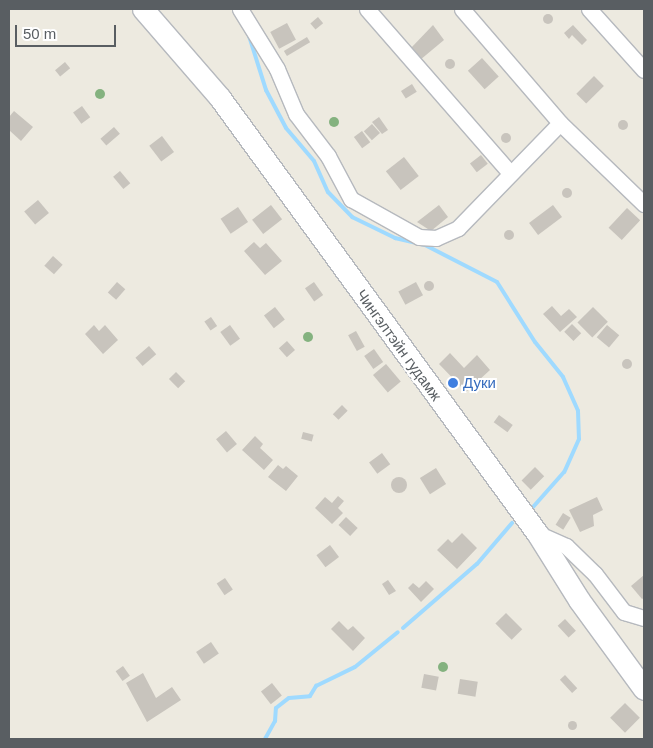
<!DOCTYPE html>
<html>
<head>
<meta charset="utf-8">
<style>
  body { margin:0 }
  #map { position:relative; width:653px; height:748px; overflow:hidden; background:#edeae0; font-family:Helvetica,sans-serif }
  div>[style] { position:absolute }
  .stream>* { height:4px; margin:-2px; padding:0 2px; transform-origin:2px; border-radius:2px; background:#9fdaff }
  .building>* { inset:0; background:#c8c4bd; transform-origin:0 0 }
  .round { border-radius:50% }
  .roads { filter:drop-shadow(1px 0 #b6b9be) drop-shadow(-1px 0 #b6b9be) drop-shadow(0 1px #b6b9be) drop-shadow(0 -1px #b6b9be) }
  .minor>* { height:15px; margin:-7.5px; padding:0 7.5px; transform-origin:7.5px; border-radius:7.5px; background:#fff }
  .secondary>* { height:21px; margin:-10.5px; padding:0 10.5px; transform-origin:10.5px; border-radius:10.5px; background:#fff }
  .trees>* { width:10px; height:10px; margin:-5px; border-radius:50%; background:#84b27f }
  .dots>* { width:14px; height:14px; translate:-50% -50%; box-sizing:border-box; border:2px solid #fff; border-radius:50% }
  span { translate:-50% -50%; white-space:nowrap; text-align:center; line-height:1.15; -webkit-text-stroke:4px #fff; paint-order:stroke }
  .street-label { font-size:15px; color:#595e62 }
  .shop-label { font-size:15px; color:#366cbe }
  .left { translate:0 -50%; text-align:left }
  .frame { position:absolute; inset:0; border:10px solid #595e62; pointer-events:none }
  .scale { position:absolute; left:15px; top:25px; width:101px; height:22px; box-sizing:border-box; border:2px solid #595e62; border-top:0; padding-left:6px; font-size:15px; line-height:18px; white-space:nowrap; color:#595e62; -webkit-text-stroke:4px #fff; paint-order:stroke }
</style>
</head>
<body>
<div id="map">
  <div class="stream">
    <div style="left:249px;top:36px;width:57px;rotate:72.5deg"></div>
    <div style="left:266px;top:90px;width:43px;rotate:62.2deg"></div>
    <div style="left:286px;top:128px;width:43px;rotate:49.7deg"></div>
    <div style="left:314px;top:161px;width:34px;rotate:66deg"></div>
    <div style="left:328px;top:192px;width:35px;rotate:46deg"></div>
    <div style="left:352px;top:217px;width:48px;rotate:26deg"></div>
    <div style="left:395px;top:238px;width:31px;rotate:13deg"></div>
    <div style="left:425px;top:245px;width:81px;rotate:27.2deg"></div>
    <div style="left:497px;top:282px;width:71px;rotate:57.7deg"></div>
    <div style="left:535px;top:342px;width:45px;rotate:51.3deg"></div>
    <div style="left:563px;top:377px;width:37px;rotate:66deg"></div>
    <div style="left:578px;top:411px;width:28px;rotate:88deg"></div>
    <div style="left:579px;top:439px;width:36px;rotate:114deg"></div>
    <div style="left:564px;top:472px;width:47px;rotate:131.5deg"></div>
    <div style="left:403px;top:628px;width:98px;rotate:-40.9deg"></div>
    <div style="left:477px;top:564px;width:54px;rotate:-49.5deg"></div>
    <div style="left:265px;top:739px;width:21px;rotate:-61deg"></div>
    <div style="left:275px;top:721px;width:13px;rotate:-86deg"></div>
    <div style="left:276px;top:708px;width:16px;rotate:-38deg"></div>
    <div style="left:289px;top:698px;width:21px;rotate:-5deg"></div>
    <div style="left:310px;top:696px;width:12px;rotate:-59deg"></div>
    <div style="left:316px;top:686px;width:43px;rotate:-26deg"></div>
    <div style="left:355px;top:667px;width:55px;rotate:-39.1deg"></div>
  </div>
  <div class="building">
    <div class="round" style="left:543px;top:14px;width:10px;height:10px"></div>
    <div style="left:318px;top:17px;width:8px;height:10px;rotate:50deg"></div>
    <div style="left:287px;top:23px;width:19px;height:19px;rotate:62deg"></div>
    <div style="clip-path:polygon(433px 25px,444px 40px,420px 60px,410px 49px)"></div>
    <div style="clip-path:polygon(573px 25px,587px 40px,582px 45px,572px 35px,569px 39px,564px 33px)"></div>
    <div style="left:307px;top:37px;width:6px;height:27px;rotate:59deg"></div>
    <div style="left:482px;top:58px;width:25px;height:19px;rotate:48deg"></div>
    <div class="round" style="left:445px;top:59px;width:10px;height:10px"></div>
    <div style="left:65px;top:62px;width:8px;height:13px;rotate:50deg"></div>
    <div style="left:594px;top:76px;width:14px;height:25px;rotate:45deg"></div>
    <div style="left:412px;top:84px;width:9px;height:13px;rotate:58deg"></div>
    <div style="left:82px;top:106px;width:14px;height:11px;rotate:54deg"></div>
    <div style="clip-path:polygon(14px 111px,33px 127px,21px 141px,9px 130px,9px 117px)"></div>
    <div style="clip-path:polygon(379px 117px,388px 130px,382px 134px,372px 122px)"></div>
    <div class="round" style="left:618px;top:120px;width:10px;height:10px"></div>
    <div style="left:372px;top:124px;width:12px;height:11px;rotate:48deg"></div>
    <div style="left:114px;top:127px;width:9px;height:18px;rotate:49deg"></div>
    <div style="left:362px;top:131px;width:14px;height:10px;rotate:54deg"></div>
    <div class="round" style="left:501px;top:133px;width:10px;height:10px"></div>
    <div style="left:162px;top:136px;width:20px;height:16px;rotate:53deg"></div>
    <div style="left:481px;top:155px;width:11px;height:14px;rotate:52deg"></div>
    <div style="left:404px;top:157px;width:24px;height:23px;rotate:52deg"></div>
    <div style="left:120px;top:171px;width:16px;height:9px;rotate:50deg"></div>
    <div class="round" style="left:562px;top:188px;width:10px;height:10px"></div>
    <div style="left:38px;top:200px;width:17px;height:18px;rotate:50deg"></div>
    <div style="left:271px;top:205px;width:18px;height:24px;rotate:52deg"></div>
    <div style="clip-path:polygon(439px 205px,448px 217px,431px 231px,417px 222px)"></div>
    <div style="left:553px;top:205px;width:15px;height:30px;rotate:53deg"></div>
    <div style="left:238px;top:207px;width:18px;height:21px;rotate:56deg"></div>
    <div style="left:627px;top:208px;width:18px;height:27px;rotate:43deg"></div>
    <div class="round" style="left:504px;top:230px;width:10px;height:10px"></div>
    <div style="clip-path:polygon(254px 242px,260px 248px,266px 243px,282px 261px,265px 275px,244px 251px)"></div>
    <div style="left:53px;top:256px;width:13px;height:13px;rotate:42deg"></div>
    <div class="round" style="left:424px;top:281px;width:10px;height:10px"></div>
    <div style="left:117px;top:282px;width:11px;height:14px;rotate:41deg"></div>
    <div style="left:314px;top:282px;width:16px;height:11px;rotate:55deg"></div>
    <div style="left:416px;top:282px;width:15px;height:20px;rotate:62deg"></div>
    <div style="clip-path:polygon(552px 306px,561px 316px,569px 309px,577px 317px,560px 332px,543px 314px)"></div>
    <div style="left:275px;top:307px;width:16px;height:14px;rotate:52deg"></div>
    <div style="left:593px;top:307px;width:21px;height:22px;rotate:45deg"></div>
    <div style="left:211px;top:317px;width:11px;height:8px;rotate:56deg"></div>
    <div style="left:572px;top:324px;width:13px;height:11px;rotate:45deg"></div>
    <div style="clip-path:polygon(94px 325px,99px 331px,105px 325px,118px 340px,103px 354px,85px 334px)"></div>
    <div style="left:230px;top:325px;width:17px;height:12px;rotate:54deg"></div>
    <div style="left:607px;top:325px;width:16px;height:16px;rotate:40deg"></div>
    <div style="left:356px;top:331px;width:18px;height:9px;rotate:61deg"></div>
    <div style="left:287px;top:341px;width:12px;height:11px;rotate:48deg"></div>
    <div style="left:149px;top:346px;width:11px;height:18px;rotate:49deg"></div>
    <div style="left:374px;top:349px;width:16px;height:12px;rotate:55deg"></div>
    <div style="clip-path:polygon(450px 353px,464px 368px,477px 355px,490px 370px,466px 392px,439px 364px)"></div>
    <div class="round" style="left:622px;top:359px;width:10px;height:10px"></div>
    <div style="left:386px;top:364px;width:23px;height:17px;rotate:50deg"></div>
    <div style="left:176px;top:372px;width:13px;height:10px;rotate:45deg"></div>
    <div style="left:342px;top:405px;width:8px;height:13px;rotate:45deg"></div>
    <div style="left:499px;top:415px;width:17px;height:9px;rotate:36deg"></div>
    <div style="left:226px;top:431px;width:17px;height:13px;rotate:50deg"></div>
    <div style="left:303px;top:432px;width:11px;height:7px;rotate:15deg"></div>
    <div style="clip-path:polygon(255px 436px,263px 444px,260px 448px,273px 460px,264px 470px,242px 450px)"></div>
    <div style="left:382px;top:453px;width:14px;height:16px;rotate:54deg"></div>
    <div style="clip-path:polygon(278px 465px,283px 469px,286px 466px,298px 476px,286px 491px,268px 477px)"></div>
    <div style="left:535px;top:467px;width:13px;height:19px;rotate:45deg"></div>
    <div style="left:436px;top:468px;width:19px;height:19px;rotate:58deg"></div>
    <div class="round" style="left:391px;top:477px;width:16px;height:16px"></div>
    <div style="clip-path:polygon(338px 496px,344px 501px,338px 508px,343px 513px,332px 524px,315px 508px,325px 497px,332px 503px)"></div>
    <div style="clip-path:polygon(597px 497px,603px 510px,593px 515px,594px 526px,580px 532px,569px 510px)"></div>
    <div style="left:563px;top:513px;width:9px;height:14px;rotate:32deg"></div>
    <div style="left:346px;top:517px;width:16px;height:11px;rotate:43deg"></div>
    <div style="clip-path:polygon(462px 533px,477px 548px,457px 569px,437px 550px,448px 539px,452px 543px)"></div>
    <div style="left:330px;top:545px;width:15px;height:17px;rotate:53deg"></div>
    <div style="clip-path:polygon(644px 575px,644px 598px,642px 599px,631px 586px)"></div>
    <div style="left:225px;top:578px;width:14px;height:10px;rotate:56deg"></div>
    <div style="clip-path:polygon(388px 580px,396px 591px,389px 595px,382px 584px)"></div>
    <div style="clip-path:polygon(426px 581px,434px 589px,421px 602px,408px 588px,413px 583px,419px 588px)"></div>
    <div style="left:506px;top:613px;width:23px;height:15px;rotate:45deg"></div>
    <div style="left:565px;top:619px;width:16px;height:10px;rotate:47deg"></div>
    <div style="clip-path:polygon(339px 621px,348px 630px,353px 626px,365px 638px,353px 651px,331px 629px)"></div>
    <div style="left:211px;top:642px;width:14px;height:18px;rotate:56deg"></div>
    <div style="left:123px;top:666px;width:12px;height:9px;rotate:55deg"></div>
    <div style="clip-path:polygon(143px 673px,156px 698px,172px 687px,181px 700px,147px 722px,126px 683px)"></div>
    <div style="left:424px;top:674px;width:15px;height:14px;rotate:11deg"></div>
    <div style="left:565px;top:675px;width:18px;height:7px;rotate:47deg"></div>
    <div style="left:460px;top:679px;width:18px;height:15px;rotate:9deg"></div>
    <div style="left:272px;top:683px;width:16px;height:14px;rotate:52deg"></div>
    <div style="left:625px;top:703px;width:21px;height:21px;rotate:45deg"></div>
    <div class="round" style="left:567.5px;top:720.5px;width:9px;height:9px"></div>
  </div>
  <div class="roads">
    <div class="minor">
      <div style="left:240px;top:9px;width:70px;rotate:58.3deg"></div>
      <div style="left:277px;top:69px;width:49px;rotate:67.1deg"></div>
      <div style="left:296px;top:114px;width:53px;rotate:52.7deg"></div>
      <div style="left:328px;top:156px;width:49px;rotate:61.9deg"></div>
      <div style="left:351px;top:199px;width:78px;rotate:29.2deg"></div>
      <div style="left:419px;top:237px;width:17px;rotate:3deg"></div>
      <div style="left:436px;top:238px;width:24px;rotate:-24deg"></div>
      <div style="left:458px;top:228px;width:146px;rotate:-45.8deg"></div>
      <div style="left:367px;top:9px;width:218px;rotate:48.9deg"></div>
      <div style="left:462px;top:9px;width:150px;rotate:49.3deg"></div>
      <div style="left:560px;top:123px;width:117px;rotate:44deg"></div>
      <div style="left:589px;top:9px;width:82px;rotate:48deg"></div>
      <div style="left:537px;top:533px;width:32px;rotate:24deg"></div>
      <div style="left:566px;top:546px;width:40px;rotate:44deg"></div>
      <div style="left:595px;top:574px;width:48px;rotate:52.7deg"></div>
      <div style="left:624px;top:612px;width:21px;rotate:17deg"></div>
    </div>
    <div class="secondary">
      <div style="left:143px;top:9px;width:118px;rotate:49.1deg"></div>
      <div style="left:220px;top:98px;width:538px;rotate:53.92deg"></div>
      <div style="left:537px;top:533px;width:79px;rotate:57.9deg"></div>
      <div style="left:579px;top:600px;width:110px;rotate:53.9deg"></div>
    </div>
  </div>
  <div class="trees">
    <div style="left:100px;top:94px"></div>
    <div style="left:334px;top:122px"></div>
    <div style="left:308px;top:337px"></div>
    <div style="left:443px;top:667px"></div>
  </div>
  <div class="dots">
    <div style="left:453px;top:383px;background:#3f7fe0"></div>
  </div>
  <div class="street-label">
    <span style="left:399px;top:345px;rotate:54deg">Чингэлтэйн гудамж</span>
  </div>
  <div class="shop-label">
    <span class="left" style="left:463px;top:383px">Дуки</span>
  </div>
  <div class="frame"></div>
  <div class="scale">50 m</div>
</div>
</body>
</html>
